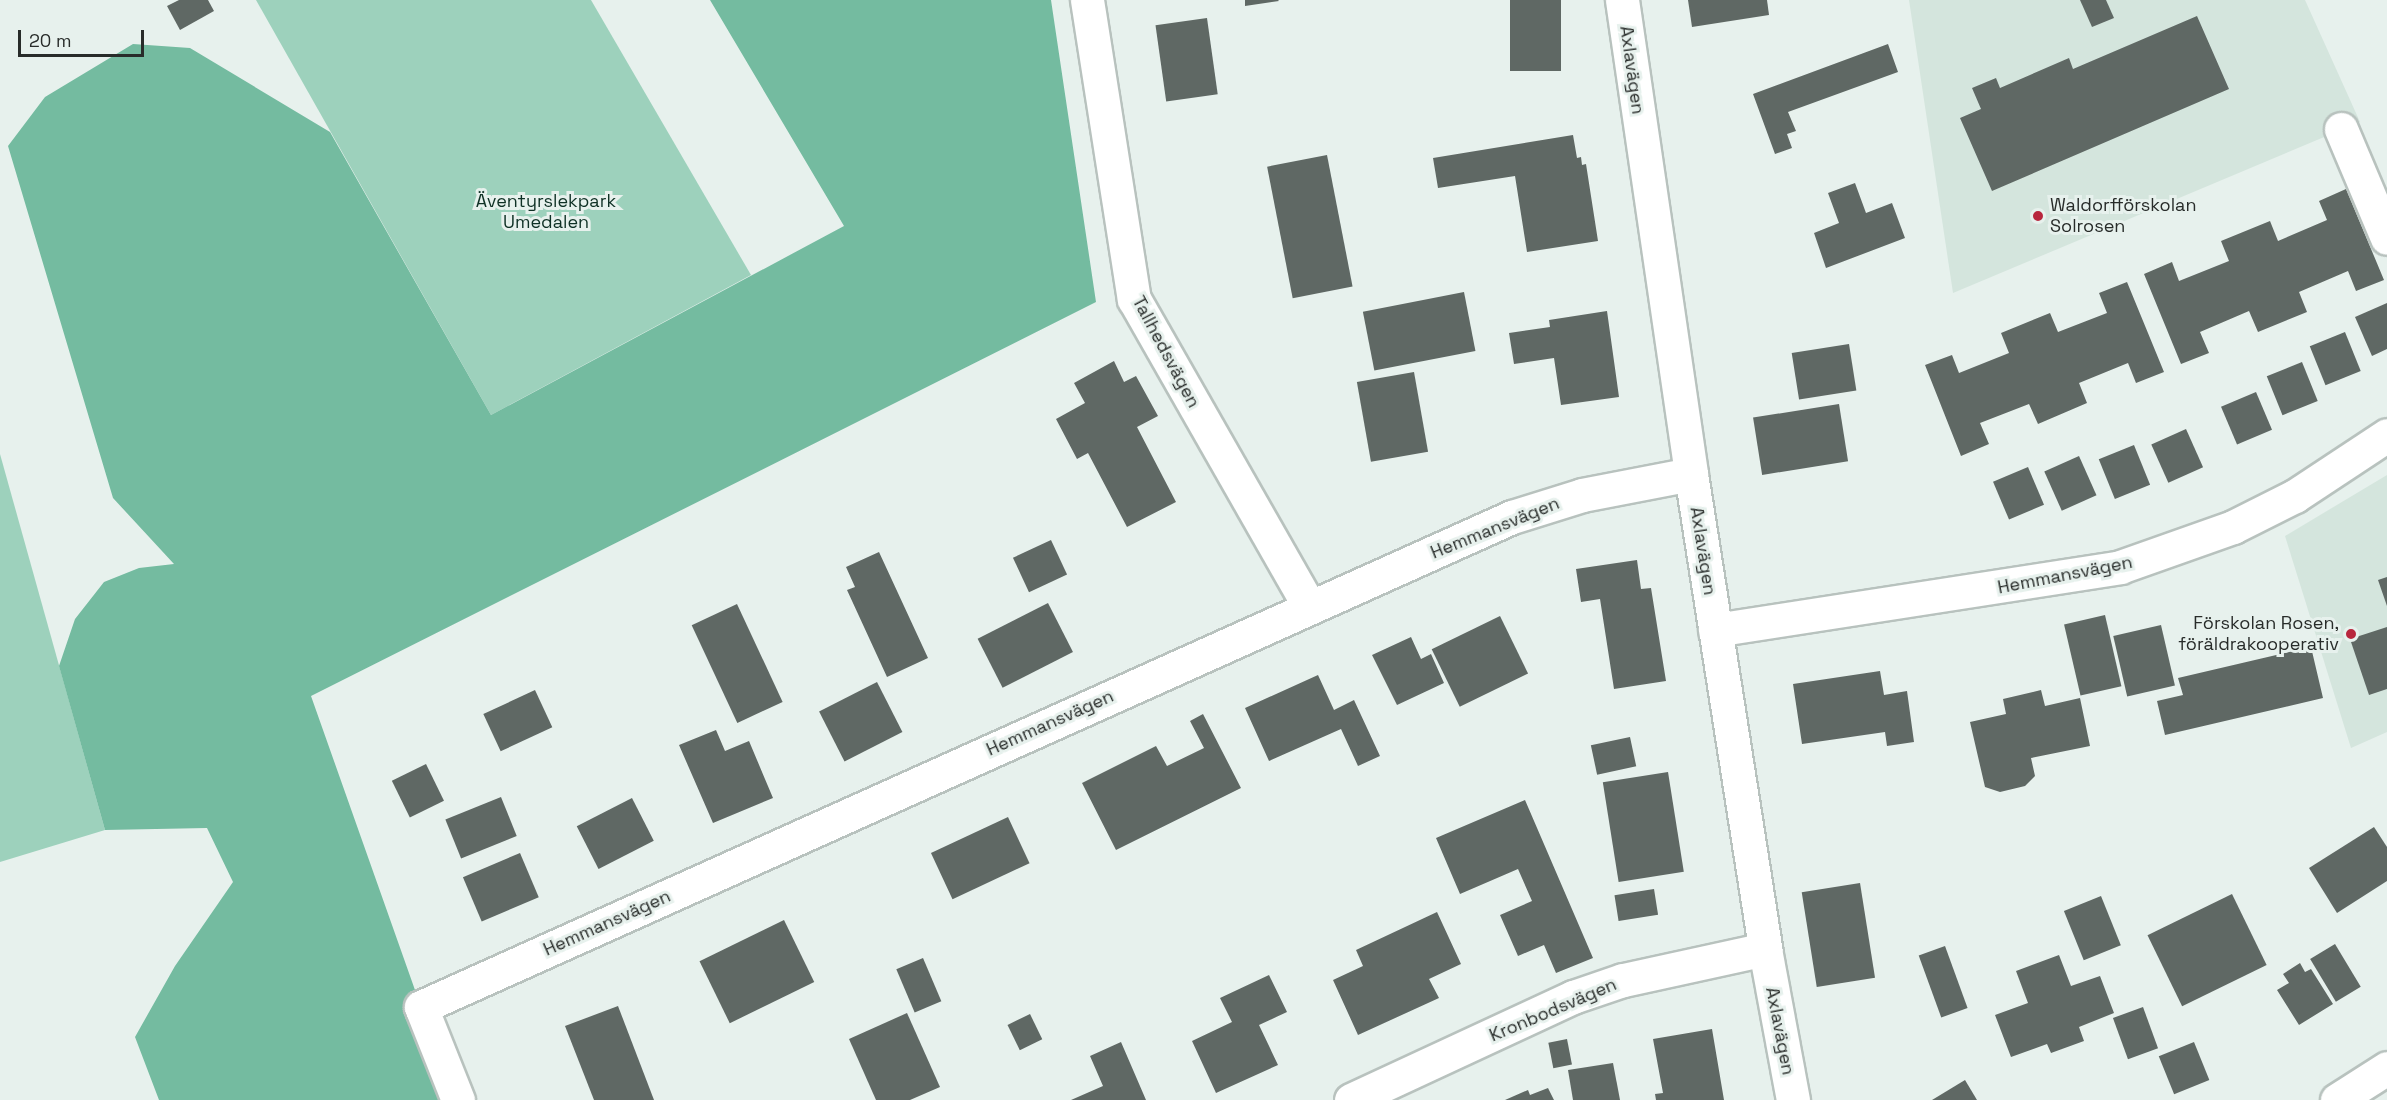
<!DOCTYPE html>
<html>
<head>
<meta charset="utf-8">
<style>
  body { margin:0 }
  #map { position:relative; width:2387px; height:1100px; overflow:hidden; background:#e7f1ed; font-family:"Space Grotesk",sans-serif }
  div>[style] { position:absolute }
  .built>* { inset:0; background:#d4e5dd }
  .green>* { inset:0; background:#9dd1bc }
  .forest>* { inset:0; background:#74bba0 }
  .building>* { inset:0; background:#5f6864; transform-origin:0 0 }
  .roads { filter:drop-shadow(2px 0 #b8c2be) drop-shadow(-2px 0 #b8c2be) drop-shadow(0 2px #b8c2be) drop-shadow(0 -2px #b8c2be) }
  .minor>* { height:33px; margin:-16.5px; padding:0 16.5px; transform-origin:16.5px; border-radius:16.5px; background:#fff }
  .dots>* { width:16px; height:16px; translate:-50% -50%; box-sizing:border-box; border:3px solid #e7f1ed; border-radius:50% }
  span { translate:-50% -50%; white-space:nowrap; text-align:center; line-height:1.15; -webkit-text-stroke:6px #e7f1ed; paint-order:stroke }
  .street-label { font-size:18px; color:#282c2a }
  .park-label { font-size:18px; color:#0f3125 }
  .poi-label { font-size:18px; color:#282c2a }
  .left { translate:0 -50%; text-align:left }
  .right { translate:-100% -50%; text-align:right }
  .scale { position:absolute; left:18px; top:30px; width:126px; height:27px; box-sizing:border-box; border:3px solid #282c2a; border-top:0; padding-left:8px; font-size:18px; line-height:21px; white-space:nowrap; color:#282c2a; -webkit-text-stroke:4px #e7f1ed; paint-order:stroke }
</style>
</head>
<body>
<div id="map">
  <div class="built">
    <div style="clip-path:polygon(1909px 0,2305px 0,2360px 122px,1953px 293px)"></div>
    <div style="clip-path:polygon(2387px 475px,2387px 732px,2351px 748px,2285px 536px)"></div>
  </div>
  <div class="green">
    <div style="clip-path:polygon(256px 0,591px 0,751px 275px,491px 415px)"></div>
    <div style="clip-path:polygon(0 454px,105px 830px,0 862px)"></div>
  </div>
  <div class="forest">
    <div style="clip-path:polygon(710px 0,1051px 0,1096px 302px,311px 696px,421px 1007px,458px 1100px,159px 1100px,135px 1037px,175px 966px,233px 882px,207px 828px,105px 830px,59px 666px,75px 619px,104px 582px,139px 568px,174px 564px,113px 498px,8px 146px,45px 97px,133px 44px,190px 48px,330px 132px,491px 415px,844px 226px)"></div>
  </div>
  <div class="building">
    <div style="clip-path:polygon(179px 0,208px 0,214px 11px,180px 30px,167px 6px)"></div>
    <div style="clip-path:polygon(1245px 0,1278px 0,1279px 1px,1245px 6px)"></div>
    <div style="left:1510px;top:0;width:51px;height:71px"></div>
    <div style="clip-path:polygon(1688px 0,1767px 0,1769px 15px,1692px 27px)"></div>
    <div style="clip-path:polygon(2080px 0,2106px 0,2114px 18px,2092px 27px)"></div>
    <div style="clip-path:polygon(2197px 16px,2229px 89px,1992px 191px,1960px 118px,1981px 109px,1972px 88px,1996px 78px,2000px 88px,2069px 58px,2073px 69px)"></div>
    <div style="left:1207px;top:18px;width:77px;height:52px;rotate:82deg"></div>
    <div style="clip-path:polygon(1888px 44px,1898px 72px,1788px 112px,1796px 131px,1787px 134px,1792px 148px,1775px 154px,1753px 94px)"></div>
    <div style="clip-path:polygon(1573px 135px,1577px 158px,1581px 157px,1582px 165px,1586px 164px,1598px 241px,1527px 252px,1515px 176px,1438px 188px,1433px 158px)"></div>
    <div style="left:1327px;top:155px;width:134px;height:61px;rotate:79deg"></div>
    <div style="clip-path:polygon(1855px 183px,1866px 213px,1892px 203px,1905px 238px,1826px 268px,1814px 233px,1839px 223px,1828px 193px)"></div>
    <div style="clip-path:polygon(2346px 189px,2384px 280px,2356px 291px,2348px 271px,2299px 292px,2307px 312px,2258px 332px,2249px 311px,2200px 332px,2209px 353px,2181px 364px,2144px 274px,2172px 262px,2179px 281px,2229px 261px,2221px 241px,2270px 221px,2278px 241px,2327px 220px,2319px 201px)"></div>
    <div style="clip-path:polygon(2127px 282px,2164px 372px,2136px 383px,2128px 363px,2079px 383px,2087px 403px,2038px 424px,2029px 404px,1980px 423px,1989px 444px,1961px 456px,1925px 365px,1952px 355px,1959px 373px,2009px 353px,2001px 333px,2050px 313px,2058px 332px,2107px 313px,2099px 293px)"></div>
    <div style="left:1464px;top:292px;width:60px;height:103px;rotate:79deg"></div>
    <div style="clip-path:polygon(2387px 303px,2387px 349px,2372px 356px,2355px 317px)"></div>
    <div style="clip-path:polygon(1607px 311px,1619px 397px,1561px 405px,1554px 358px,1514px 364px,1509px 333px,1550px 327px,1549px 320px)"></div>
    <div style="left:2345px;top:332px;width:42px;height:38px;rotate:68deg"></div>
    <div style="left:1849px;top:344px;width:47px;height:58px;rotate:81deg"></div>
    <div style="clip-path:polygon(1114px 361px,1124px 382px,1136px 376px,1158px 416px,1137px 427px,1176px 502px,1127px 527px,1088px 453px,1077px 459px,1056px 419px,1085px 403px,1074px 383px)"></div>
    <div style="left:2302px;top:362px;width:42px;height:38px;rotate:68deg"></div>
    <div style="left:1414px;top:372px;width:81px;height:58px;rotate:80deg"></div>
    <div style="left:2256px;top:392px;width:41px;height:38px;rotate:67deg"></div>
    <div style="left:1839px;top:404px;width:58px;height:87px;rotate:81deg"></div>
    <div style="left:2186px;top:429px;width:42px;height:38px;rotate:66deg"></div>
    <div style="left:2134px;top:445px;width:43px;height:38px;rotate:68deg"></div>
    <div style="left:2079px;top:456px;width:43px;height:38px;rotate:66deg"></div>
    <div style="left:2028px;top:467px;width:41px;height:38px;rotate:67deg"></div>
    <div style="left:1051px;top:540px;width:38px;height:42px;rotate:65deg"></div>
    <div style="clip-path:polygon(879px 552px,928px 658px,887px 677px,847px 590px,855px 587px,846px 567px)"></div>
    <div style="clip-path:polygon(1637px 560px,1641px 589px,1651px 588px,1666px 681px,1614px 689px,1600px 599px,1581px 602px,1576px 569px)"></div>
    <div style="clip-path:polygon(2387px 577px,2387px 606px,2378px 580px)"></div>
    <div style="left:1048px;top:603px;width:55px;height:79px;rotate:63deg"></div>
    <div style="left:737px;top:604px;width:108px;height:50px;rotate:65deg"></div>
    <div style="left:2105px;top:615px;width:73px;height:42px;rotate:77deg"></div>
    <div style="left:1500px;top:616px;width:64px;height:76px;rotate:64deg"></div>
    <div style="left:2161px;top:625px;width:62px;height:49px;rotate:77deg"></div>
    <div style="clip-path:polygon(2387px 627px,2387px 689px,2369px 695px,2350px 639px)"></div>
    <div style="clip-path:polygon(1411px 637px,1421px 659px,1431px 654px,1444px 683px,1397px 705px,1372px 655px)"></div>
    <div style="clip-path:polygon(2311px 647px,2323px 698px,2165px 735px,2157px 701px,2183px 695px,2178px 678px)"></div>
    <div style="clip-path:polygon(1880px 671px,1884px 695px,1907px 691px,1914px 742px,1887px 746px,1885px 732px,1802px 744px,1793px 684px)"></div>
    <div style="clip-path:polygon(1318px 675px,1334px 710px,1354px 700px,1380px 756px,1358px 766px,1341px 729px,1269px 761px,1245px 708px)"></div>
    <div style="left:877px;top:682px;width:56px;height:65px;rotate:63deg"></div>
    <div style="left:535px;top:690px;width:41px;height:57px;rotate:65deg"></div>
    <div style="clip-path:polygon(2041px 690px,2045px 706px,2080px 698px,2090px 746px,2031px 758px,2035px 776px,2025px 786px,2000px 792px,1985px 787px,1970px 722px,2006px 714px,2003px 699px)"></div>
    <div style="clip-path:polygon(1203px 714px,1241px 788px,1116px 850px,1082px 783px,1156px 746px,1167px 766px,1204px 748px,1190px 721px)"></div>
    <div style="clip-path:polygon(716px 730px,725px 751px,749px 741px,773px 798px,713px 823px,679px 745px)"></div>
    <div style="left:1630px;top:737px;width:30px;height:40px;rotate:78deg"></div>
    <div style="left:426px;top:764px;width:41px;height:38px;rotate:64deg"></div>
    <div style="left:1668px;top:772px;width:101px;height:66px;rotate:81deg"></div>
    <div style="left:501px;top:797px;width:42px;height:60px;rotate:68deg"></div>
    <div style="left:632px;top:798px;width:48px;height:62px;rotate:63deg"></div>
    <div style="clip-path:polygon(1525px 800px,1593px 958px,1556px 973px,1544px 945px,1518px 956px,1500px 915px,1532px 901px,1518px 869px,1460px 894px,1436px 838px)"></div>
    <div style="left:1008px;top:817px;width:51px;height:85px;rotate:65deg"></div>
    <div style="clip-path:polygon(2374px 827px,2387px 847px,2387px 881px,2337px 913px,2309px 868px)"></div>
    <div style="left:520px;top:853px;width:48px;height:62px;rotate:67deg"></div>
    <div style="left:1860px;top:883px;width:96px;height:59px;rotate:81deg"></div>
    <div style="left:1654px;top:889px;width:26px;height:40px;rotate:81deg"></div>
    <div style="left:2232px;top:894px;width:79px;height:94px;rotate:64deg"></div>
    <div style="left:2101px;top:896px;width:53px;height:40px;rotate:68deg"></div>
    <div style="clip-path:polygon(1437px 912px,1461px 964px,1429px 979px,1439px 998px,1358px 1035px,1333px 980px,1363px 966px,1356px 950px)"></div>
    <div style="left:784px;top:920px;width:69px;height:94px;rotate:64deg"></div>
    <div style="left:2335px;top:944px;width:50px;height:29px;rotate:59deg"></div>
    <div style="left:1945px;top:946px;width:66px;height:28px;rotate:70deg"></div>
    <div style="clip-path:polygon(2059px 955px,2071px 986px,2100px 976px,2114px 1013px,2079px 1027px,2084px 1041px,2051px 1053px,2047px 1044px,2011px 1057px,1995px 1015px,2028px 1003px,2016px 971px)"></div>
    <div style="left:923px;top:958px;width:47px;height:29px;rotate:67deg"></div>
    <div style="clip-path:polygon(2300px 963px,2305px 972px,2311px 969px,2333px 1004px,2299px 1025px,2277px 990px,2289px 983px,2283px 974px)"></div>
    <div style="clip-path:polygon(1269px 975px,1287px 1012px,1259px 1025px,1278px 1065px,1216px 1093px,1192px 1041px,1232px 1022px,1220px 998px)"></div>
    <div style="clip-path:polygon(618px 1006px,654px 1100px,594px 1100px,565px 1026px)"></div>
    <div style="left:2143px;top:1007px;width:44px;height:32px;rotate:70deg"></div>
    <div style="clip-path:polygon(907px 1013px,940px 1087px,910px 1100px,876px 1100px,849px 1039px)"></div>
    <div style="left:1030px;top:1014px;width:28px;height:25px;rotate:64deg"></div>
    <div style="clip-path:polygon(1712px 1029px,1724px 1100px,1656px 1100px,1655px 1094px,1663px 1093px,1653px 1039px)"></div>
    <div style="left:1567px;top:1039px;width:26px;height:19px;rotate:79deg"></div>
    <div style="clip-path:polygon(1121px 1042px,1146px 1100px,1071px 1100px,1103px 1086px,1090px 1056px)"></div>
    <div style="left:2194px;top:1042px;width:41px;height:38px;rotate:68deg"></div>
    <div style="clip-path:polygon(1613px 1063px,1620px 1100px,1573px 1100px,1568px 1070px)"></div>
    <div style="clip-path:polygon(1965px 1080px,1977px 1100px,1932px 1100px)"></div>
    <div style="clip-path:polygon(1548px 1088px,1554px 1100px,1505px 1100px,1528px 1090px,1530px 1095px)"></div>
  </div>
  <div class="roads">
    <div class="minor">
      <div style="left:1087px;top:0;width:303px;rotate:81.1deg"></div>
      <div style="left:1134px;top:299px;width:353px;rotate:60.3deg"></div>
      <div style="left:1622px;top:0;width:479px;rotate:81.7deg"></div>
      <div style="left:1691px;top:474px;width:481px;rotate:81.1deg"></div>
      <div style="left:1765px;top:949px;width:154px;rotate:79.5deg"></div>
      <div style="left:2341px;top:129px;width:118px;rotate:67.1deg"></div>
      <div style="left:1715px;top:630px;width:410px;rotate:-8.8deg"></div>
      <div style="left:2120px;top:567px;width:120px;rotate:-19.5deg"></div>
      <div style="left:2233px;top:527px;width:69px;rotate:-26.6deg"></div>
      <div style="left:2295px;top:496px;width:110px;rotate:-33.5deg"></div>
      <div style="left:458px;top:1100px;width:100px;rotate:-111.7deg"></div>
      <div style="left:421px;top:1007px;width:1196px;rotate:-24.19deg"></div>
      <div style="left:1512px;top:517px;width:73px;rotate:-17.4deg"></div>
      <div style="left:1582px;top:495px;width:111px;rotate:-10.9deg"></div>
      <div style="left:1351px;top:1100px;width:245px;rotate:-24.9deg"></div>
      <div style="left:1573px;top:997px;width:53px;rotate:-18.8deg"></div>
      <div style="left:1623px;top:980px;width:145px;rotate:-12.3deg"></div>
      <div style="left:2337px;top:1100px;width:59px;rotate:-32.6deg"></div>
    </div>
  </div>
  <div class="dots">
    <div style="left:2038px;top:216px;background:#b8263d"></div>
    <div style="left:2351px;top:634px;background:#b8263d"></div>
  </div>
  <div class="street-label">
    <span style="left:1632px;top:70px;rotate:82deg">Axlavägen</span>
    <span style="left:1166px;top:352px;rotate:62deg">Tallhedsvägen</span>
    <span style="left:1495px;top:528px;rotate:-22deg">Hemmansvägen</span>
    <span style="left:1703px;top:551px;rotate:81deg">Axlavägen</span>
    <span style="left:2065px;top:575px;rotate:-11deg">Hemmansvägen</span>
    <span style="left:1050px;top:723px;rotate:-24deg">Hemmansvägen</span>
    <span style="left:607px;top:923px;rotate:-24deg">Hemmansvägen</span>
    <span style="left:1553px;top:1010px;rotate:-23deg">Kronbodsvägen</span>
    <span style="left:1780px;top:1031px;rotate:79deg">Axlavägen</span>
  </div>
  <div class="park-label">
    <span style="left:546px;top:212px">Äventyrslekpark<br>Umedalen</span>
  </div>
  <div class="poi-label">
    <span class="left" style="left:2050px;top:216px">Waldorfförskolan<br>Solrosen</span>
    <span class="right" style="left:2339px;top:634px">Förskolan Rosen,<br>föräldrakooperativ</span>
  </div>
  <div class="scale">20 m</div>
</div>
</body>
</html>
